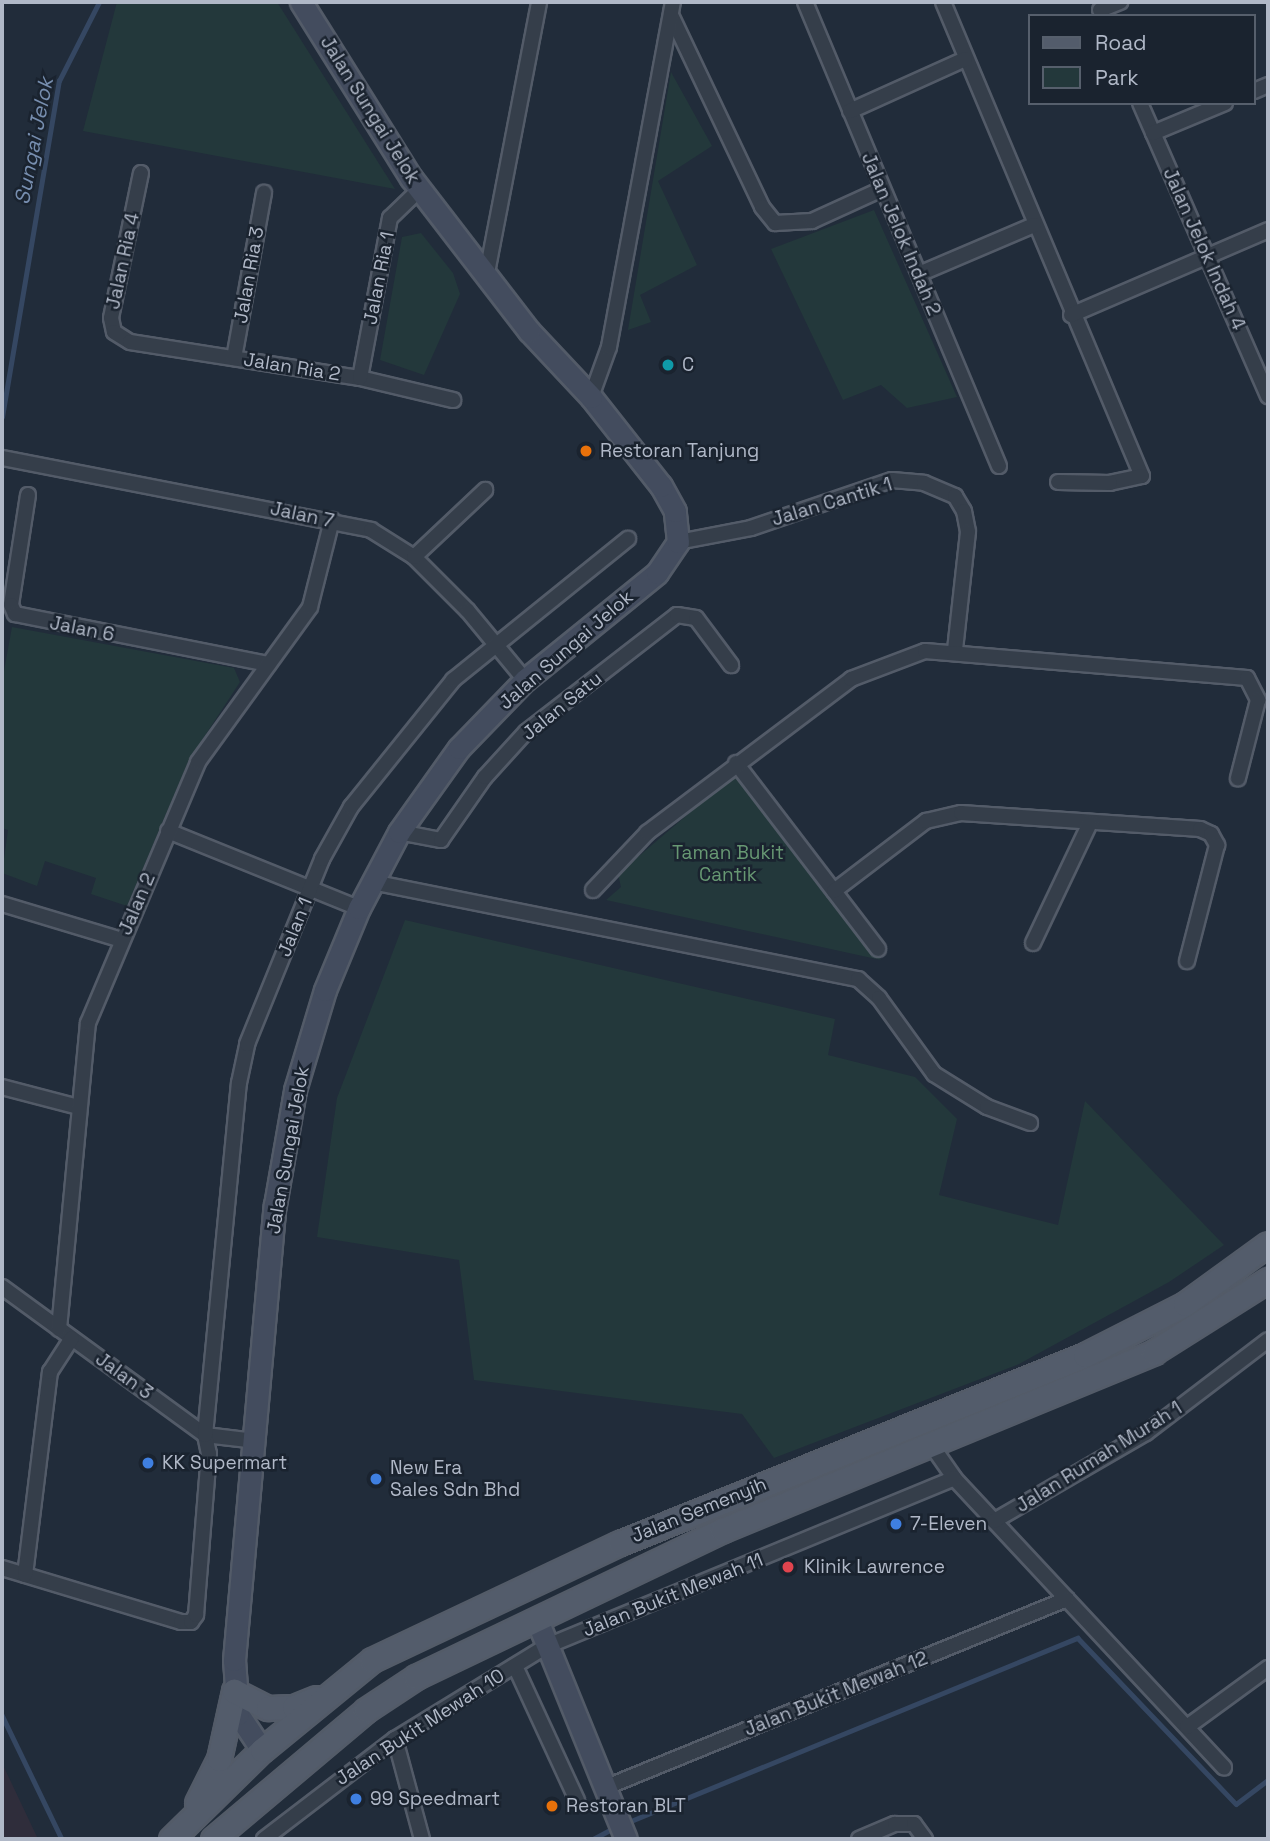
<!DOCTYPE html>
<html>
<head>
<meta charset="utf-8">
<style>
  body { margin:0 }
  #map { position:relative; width:1270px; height:1841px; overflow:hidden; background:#212c3a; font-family:"Space Grotesk",sans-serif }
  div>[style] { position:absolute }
  .medical>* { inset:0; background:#2f2d3b }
  .green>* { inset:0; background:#23383b }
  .stream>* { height:4.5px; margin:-2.25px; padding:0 2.25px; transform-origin:2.25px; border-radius:2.25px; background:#354762 }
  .roads { filter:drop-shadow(2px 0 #535b68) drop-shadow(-2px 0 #535b68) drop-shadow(0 2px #535b68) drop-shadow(0 -2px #535b68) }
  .street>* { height:14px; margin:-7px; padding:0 7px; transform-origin:7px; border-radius:7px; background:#353e4a }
  .secondary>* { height:21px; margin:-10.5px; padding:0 10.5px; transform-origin:10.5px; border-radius:10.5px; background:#434c5e }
  .primary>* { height:23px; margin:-11.5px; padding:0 11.5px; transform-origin:11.5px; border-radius:11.5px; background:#535c6b }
  .dots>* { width:19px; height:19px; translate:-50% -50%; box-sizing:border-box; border:4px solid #1a232f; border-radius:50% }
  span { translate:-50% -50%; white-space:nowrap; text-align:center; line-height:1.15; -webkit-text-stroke:5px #1a232f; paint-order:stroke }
  .street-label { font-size:19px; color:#b0b8c7 }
  .poi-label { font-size:19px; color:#b0b8c7 }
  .left { translate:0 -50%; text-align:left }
  .park-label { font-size:19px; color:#679873 }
  .water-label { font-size:21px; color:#778eaf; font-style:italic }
  .frame { position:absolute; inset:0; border:4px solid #b0b8c7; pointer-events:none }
  .legend { position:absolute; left:1028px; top:14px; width:228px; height:91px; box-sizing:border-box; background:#1a232f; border:2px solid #565f6c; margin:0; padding:9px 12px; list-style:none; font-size:21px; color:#b0b8c7 }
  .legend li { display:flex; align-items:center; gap:14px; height:35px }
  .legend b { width:35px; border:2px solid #565f6c }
</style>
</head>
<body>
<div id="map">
  <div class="medical">
    <div style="clip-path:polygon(2px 1763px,38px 1839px,2px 1839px)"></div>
  </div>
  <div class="green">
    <div style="clip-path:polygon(117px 2px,277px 2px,395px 189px,83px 131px)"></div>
    <div style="clip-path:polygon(671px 72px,712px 146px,658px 181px,697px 265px,640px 295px,651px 322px,628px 330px)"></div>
    <div style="clip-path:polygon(874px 210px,957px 397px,907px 408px,881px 385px,843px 400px,771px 249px)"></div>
    <div style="clip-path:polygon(421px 233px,453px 273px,460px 294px,424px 375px,380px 360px,402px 237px)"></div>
    <div style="clip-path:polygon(12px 627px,234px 668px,240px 682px,189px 760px,127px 906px,91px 894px,96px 878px,45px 861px,37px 886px,2px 873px,8px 830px,2px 828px,2px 682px)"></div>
    <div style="clip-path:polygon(735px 774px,881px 960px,606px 900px,621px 887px,618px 874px)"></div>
    <div style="clip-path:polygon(405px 920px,835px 1019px,828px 1055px,915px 1077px,957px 1119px,939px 1195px,1058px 1225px,1085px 1101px,1224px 1245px,1169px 1282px,1019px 1364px,774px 1458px,742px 1414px,474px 1380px,459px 1260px,317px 1237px,337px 1098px)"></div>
  </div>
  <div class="stream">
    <div style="left:2px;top:417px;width:341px;rotate:-80.4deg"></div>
    <div style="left:59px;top:81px;width:89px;rotate:-63.1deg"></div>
    <div style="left:2px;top:1715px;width:138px;rotate:64.2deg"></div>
    <div style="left:626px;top:1823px;width:488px;rotate:-22.3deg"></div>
    <div style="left:1078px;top:1638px;width:229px;rotate:46.4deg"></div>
    <div style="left:1236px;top:1804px;width:40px;rotate:-37deg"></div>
    <div style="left:593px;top:1839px;width:24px;rotate:-28deg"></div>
  </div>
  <div class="roads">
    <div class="street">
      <div style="left:805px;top:2px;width:503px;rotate:67.31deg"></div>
      <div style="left:943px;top:2px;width:514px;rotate:67.23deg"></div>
      <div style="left:1142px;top:476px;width:33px;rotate:168deg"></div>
      <div style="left:1110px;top:483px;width:52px;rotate:-178.9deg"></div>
      <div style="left:1100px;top:10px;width:22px;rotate:-22deg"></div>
      <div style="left:671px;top:15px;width:212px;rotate:64.6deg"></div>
      <div style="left:762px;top:207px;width:21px;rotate:51deg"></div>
      <div style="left:775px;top:223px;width:37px;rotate:-3deg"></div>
      <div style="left:812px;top:221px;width:77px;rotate:-24.6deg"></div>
      <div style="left:1254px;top:91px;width:15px;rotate:-23deg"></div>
      <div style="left:1140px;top:103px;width:320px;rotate:66.4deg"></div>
      <div style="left:850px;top:111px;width:126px;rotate:-24.3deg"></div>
      <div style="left:1153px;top:133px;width:78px;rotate:-22.6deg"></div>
      <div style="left:141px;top:173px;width:148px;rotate:101.7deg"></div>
      <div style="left:111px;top:318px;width:14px;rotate:78deg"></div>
      <div style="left:114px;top:332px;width:19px;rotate:32deg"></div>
      <div style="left:130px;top:342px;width:233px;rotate:8.9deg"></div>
      <div style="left:360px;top:378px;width:96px;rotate:13.3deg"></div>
      <div style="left:919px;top:274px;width:125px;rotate:-23.1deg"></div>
      <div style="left:486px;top:278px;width:281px;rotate:-79.1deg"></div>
      <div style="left:1071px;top:315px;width:215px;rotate:-23.3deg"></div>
      <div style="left:234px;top:358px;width:168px;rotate:-79.7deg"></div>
      <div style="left:360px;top:378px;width:163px;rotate:-79.4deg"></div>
      <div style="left:390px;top:218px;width:40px;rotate:-44deg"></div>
      <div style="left:591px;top:397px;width:53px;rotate:-70.2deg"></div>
      <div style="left:609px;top:347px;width:351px;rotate:-79.5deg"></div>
      <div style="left:2px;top:458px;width:376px;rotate:11deg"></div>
      <div style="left:371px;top:530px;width:51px;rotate:32.1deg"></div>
      <div style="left:414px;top:557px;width:76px;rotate:45deg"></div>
      <div style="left:468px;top:611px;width:89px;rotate:50.4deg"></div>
      <div style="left:28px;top:495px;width:111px;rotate:98.8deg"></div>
      <div style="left:11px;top:605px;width:10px;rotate:66deg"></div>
      <div style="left:15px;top:614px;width:258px;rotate:11.2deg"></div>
      <div style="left:678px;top:542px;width:74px;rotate:-10.9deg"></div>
      <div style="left:751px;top:528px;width:149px;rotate:-18.8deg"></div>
      <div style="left:892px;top:480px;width:32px;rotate:5deg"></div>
      <div style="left:924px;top:483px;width:34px;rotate:23deg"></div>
      <div style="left:955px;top:496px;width:17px;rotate:59deg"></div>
      <div style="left:964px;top:511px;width:21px;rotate:79deg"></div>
      <div style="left:968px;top:532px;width:119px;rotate:96.3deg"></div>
      <div style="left:414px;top:557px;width:98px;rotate:-43.3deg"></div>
      <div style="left:736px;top:763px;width:234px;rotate:52.6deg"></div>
      <div style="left:168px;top:831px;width:206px;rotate:22deg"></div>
      <div style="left:399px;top:832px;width:43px;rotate:10.8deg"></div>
      <div style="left:441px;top:840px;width:77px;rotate:-55.1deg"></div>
      <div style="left:485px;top:777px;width:61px;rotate:-47.7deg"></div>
      <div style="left:526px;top:732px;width:191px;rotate:-37.8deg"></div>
      <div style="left:677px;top:615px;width:19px;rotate:9deg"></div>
      <div style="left:696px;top:618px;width:59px;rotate:53.3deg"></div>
      <div style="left:372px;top:882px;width:496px;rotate:11.3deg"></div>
      <div style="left:858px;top:979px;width:28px;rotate:42deg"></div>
      <div style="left:879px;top:998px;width:94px;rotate:54.1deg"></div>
      <div style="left:934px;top:1074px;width:62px;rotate:31.9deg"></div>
      <div style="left:987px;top:1107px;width:46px;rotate:20.4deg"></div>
      <div style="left:593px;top:890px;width:79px;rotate:-46.5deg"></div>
      <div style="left:647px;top:833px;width:256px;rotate:-37deg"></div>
      <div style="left:851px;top:679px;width:79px;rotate:-20.7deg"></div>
      <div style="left:925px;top:651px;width:323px;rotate:4.8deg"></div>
      <div style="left:1247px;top:678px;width:25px;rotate:63deg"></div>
      <div style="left:1258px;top:700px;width:81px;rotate:104.4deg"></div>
      <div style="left:834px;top:891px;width:116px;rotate:-37.3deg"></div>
      <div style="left:926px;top:821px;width:36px;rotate:-13deg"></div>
      <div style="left:961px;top:813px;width:240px;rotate:3.8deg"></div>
      <div style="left:1200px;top:829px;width:12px;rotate:24deg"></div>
      <div style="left:1211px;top:834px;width:13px;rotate:61deg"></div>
      <div style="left:1217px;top:845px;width:120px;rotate:104.5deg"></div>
      <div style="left:2px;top:904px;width:125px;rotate:16.7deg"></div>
      <div style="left:1033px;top:943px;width:133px;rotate:-64.6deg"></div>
      <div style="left:2px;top:1087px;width:79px;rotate:14.7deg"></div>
      <div style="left:2px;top:1287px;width:251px;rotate:36.1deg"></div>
      <div style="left:205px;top:1435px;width:50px;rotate:6.8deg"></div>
      <div style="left:59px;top:1329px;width:307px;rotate:-84.6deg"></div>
      <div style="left:88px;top:1023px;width:283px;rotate:-67.1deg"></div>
      <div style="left:198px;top:762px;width:191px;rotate:-54.1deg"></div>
      <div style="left:310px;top:607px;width:90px;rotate:-75.8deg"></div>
      <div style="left:932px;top:1446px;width:39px;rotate:55deg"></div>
      <div style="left:954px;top:1478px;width:396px;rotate:47deg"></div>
      <div style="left:994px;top:1521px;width:176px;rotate:-30.1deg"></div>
      <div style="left:1146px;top:1433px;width:153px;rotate:-37.3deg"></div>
      <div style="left:2px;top:1568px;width:187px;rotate:16.8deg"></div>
      <div style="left:181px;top:1622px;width:10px"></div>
      <div style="left:191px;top:1622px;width:9px;rotate:-54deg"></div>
      <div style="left:196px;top:1615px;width:162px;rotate:-85.4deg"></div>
      <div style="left:209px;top:1454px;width:19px;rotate:-102deg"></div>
      <div style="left:205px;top:1435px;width:354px;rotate:-84.5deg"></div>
      <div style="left:239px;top:1083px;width:40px;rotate:-78deg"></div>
      <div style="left:247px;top:1044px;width:200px;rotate:-67.9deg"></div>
      <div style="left:322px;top:859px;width:60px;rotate:-60.9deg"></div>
      <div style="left:351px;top:807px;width:163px;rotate:-51.2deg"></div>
      <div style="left:453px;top:680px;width:225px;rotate:-38.9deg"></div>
      <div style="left:25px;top:1575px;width:205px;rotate:-83deg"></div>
      <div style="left:50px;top:1372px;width:40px;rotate:-57.1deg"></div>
      <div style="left:515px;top:1666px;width:148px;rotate:65.2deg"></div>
      <div style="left:1187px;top:1727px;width:100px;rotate:-36.1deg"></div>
      <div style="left:395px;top:1739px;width:104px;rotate:74.9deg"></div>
      <div style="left:604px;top:1788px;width:500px;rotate:-22.21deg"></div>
      <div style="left:264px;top:1839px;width:165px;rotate:-37.4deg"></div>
      <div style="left:395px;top:1739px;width:178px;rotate:-31.5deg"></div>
      <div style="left:547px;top:1646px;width:440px;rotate:-22.4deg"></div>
      <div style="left:859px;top:1839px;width:39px;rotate:-23deg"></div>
      <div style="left:895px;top:1824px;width:19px"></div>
      <div style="left:914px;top:1824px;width:19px;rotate:54deg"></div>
    </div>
    <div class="secondary">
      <div style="left:537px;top:1620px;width:236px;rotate:67.9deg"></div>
      <div style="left:262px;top:1750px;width:43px;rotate:-123.7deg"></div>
      <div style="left:238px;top:1714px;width:54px;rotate:-94.2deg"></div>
      <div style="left:234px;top:1660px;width:457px;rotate:-84.9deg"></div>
      <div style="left:275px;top:1205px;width:117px;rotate:-80.1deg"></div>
      <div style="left:295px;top:1090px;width:104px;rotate:-73.3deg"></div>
      <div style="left:325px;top:990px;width:89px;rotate:-67.5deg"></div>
      <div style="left:359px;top:908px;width:86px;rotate:-62.2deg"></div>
      <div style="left:399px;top:832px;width:103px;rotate:-54.5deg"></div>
      <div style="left:459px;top:748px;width:95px;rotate:-45.9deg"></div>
      <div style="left:525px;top:680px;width:170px;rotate:-39deg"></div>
      <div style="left:657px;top:573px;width:37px;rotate:-56deg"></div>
      <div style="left:678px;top:542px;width:31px;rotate:-96deg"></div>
      <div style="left:675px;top:511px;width:29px;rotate:-119deg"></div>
      <div style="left:661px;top:486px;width:113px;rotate:-128.2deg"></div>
      <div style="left:591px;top:397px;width:91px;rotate:-133.2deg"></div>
      <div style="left:529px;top:331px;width:193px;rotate:-127.6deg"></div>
      <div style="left:411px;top:178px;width:208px;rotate:-122deg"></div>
    </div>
    <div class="primary">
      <div style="left:197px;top:1803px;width:49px;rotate:-63.4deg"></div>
      <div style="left:219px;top:1759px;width:70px;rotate:-77.6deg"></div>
      <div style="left:234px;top:1691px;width:38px;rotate:27deg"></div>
      <div style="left:268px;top:1708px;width:26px;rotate:-2deg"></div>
      <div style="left:294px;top:1707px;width:24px;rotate:-22deg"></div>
      <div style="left:171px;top:1839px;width:127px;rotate:-44.4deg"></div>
      <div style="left:262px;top:1750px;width:142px;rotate:-39.3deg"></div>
      <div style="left:372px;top:1660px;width:274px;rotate:-25.3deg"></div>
      <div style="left:620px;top:1543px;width:502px;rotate:-22.01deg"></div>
      <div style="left:1085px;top:1355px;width:112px;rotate:-27deg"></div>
      <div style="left:1185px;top:1304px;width:102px;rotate:-35.9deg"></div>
      <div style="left:213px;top:1839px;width:200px;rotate:-40.1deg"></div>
      <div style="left:366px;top:1710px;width:60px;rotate:-33.4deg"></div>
      <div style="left:416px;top:1677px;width:340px;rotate:-25.6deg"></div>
      <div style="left:723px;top:1530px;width:466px;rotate:-22.4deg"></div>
      <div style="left:1154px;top:1352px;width:135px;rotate:-32.3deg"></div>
    </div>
  </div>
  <div class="dots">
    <div style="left:668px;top:365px;background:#0f9aa8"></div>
    <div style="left:586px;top:451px;background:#e8710a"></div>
    <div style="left:148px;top:1463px;background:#3f7fe0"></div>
    <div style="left:376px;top:1479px;background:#3f7fe0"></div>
    <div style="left:896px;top:1524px;background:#3f7fe0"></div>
    <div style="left:788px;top:1567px;background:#e0444e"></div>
    <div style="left:356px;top:1799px;background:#3f7fe0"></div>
    <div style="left:552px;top:1806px;background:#e8710a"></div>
  </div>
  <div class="street-label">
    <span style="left:370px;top:110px;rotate:58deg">Jalan Sungai Jelok</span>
    <span style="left:901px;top:234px;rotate:67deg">Jalan Jelok Indah 2</span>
    <span style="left:1204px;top:249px;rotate:66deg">Jalan Jelok Indah 4</span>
    <span style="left:123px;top:261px;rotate:-78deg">Jalan Ria 4</span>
    <span style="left:249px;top:275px;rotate:-80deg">Jalan Ria 3</span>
    <span style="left:379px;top:278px;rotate:-79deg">Jalan Ria 1</span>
    <span style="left:292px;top:367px;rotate:9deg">Jalan Ria 2</span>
    <span style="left:832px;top:502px;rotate:-17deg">Jalan Cantik 1</span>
    <span style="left:302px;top:515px;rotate:12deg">Jalan 7</span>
    <span style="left:82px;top:629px;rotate:11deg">Jalan 6</span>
    <span style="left:566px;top:650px;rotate:-41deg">Jalan Sungai Jelok</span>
    <span style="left:562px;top:706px;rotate:-39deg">Jalan Satu</span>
    <span style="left:137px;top:904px;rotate:-67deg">Jalan 2</span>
    <span style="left:295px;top:927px;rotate:-68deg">Jalan 1</span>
    <span style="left:288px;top:1150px;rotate:-80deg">Jalan Sungai Jelok</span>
    <span style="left:124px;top:1376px;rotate:36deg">Jalan 3</span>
    <span style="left:1099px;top:1457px;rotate:-32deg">Jalan Rumah Murah 1</span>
    <span style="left:699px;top:1510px;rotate:-22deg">Jalan Semenyih</span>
    <span style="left:673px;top:1595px;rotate:-22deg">Jalan Bukit Mewah 11</span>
    <span style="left:836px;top:1694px;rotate:-22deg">Jalan Bukit Mewah 12</span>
    <span style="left:420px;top:1727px;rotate:-33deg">Jalan Bukit Mewah 10</span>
  </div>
  <div class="poi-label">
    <span class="left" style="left:682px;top:365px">C</span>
    <span class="left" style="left:600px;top:451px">Restoran Tanjung</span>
    <span class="left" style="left:162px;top:1463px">KK Supermart</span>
    <span class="left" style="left:390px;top:1479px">New Era<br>Sales Sdn Bhd</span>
    <span class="left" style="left:910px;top:1524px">7-Eleven</span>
    <span class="left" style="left:804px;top:1567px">Klinik Lawrence</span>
    <span class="left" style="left:370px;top:1799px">99 Speedmart</span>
    <span class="left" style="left:566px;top:1806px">Restoran BLT</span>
  </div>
  <div class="park-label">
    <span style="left:728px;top:864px">Taman Bukit<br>Cantik</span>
  </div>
  <div class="water-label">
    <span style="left:34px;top:141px;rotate:-79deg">Sungai Jelok</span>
  </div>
  <div class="frame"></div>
  <ul class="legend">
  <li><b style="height:9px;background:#535c6b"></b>Road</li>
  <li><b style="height:19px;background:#23383b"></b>Park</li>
  </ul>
</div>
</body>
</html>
